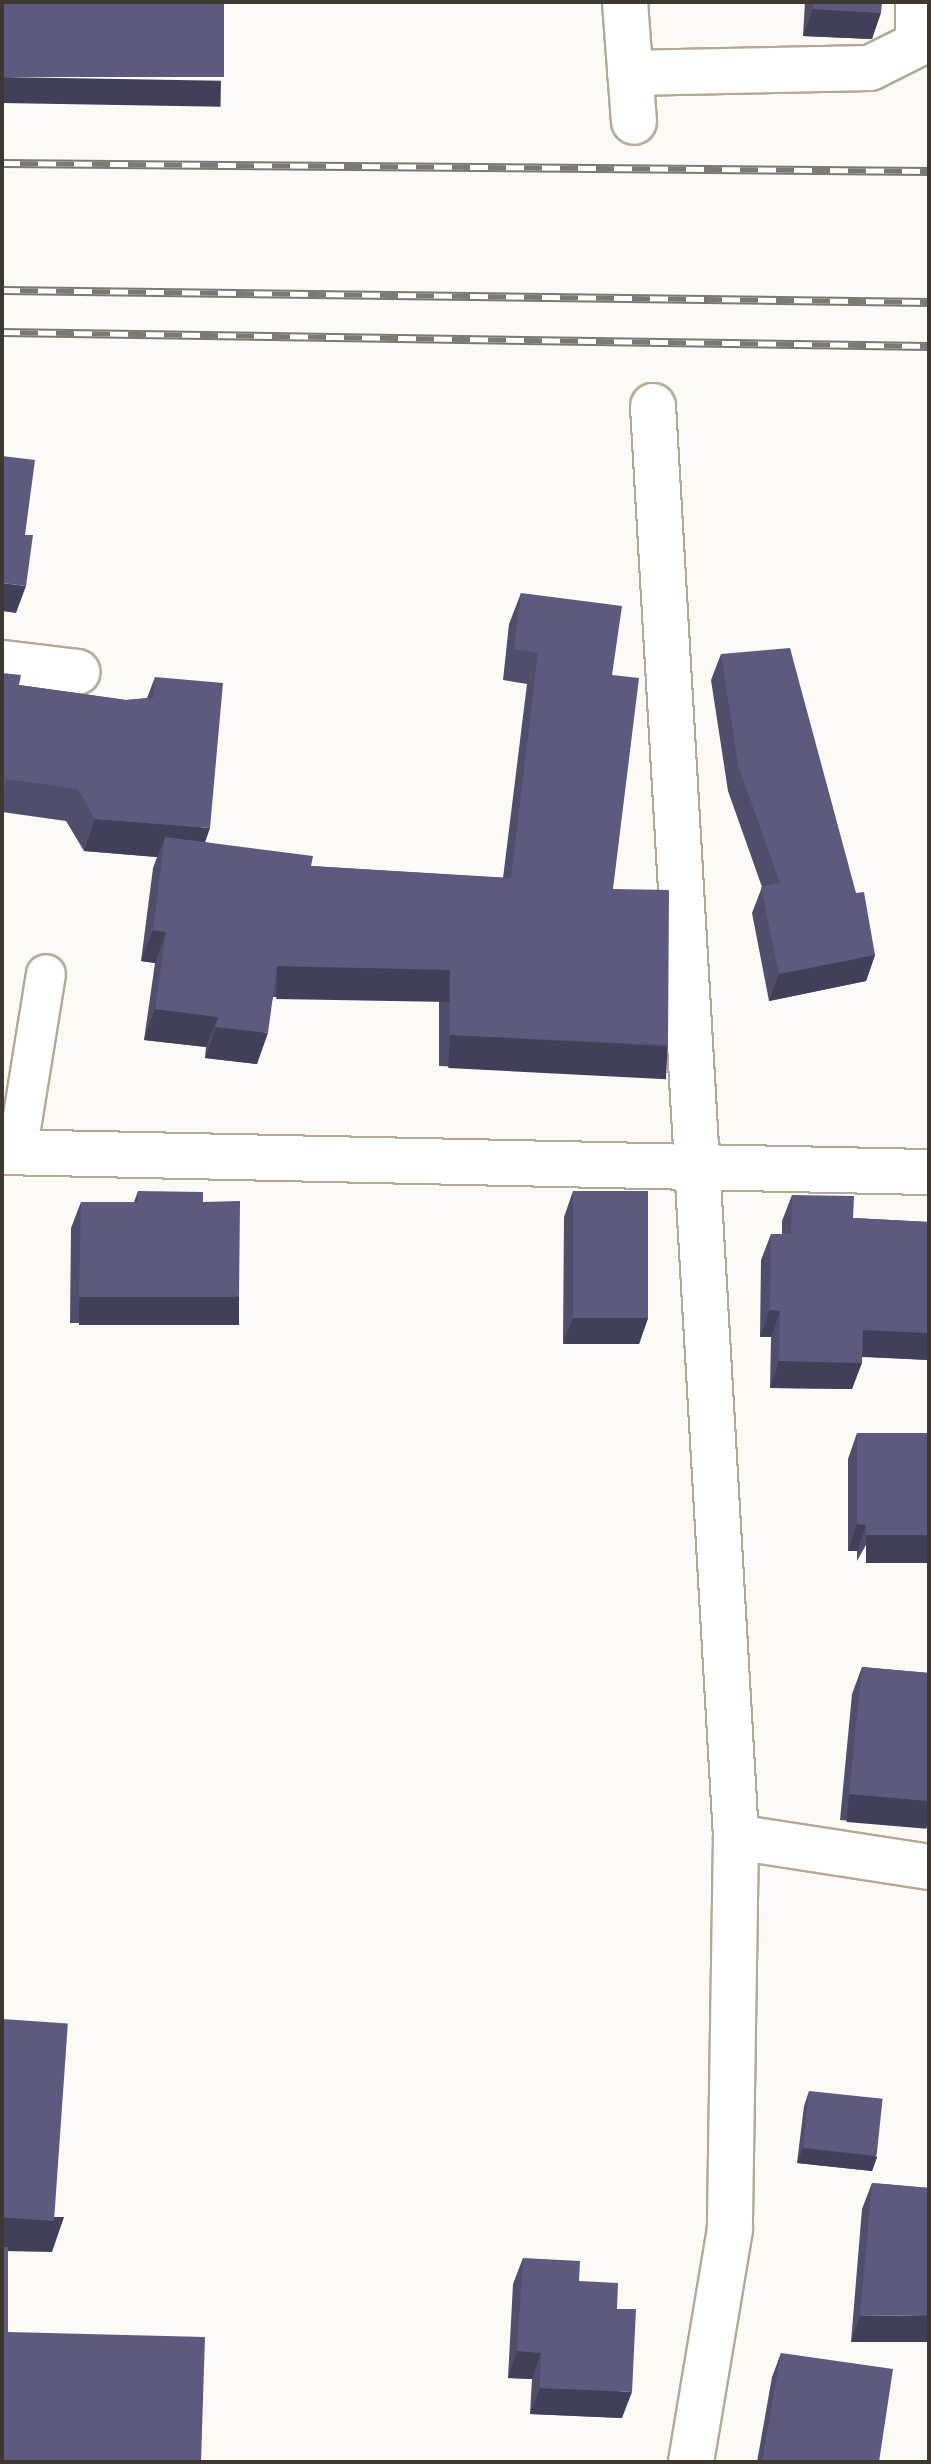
<!DOCTYPE html>
<html>
<head>
<meta charset="utf-8">
<style>
  body { margin:0 }
  #map { position:relative; width:931px; height:2464px; overflow:hidden; background:#fdfaf6; font-family:"PT Serif",serif }
  div>[style] { position:absolute }
  .roads { filter:drop-shadow(2px 0 #b6a897) drop-shadow(-2px 0 #b6a897) drop-shadow(0 2px #b6a897) drop-shadow(0 -2px #b6a897) }
  .service>* { height:38px; margin:-19px; padding:0 19px; transform-origin:19px; border-radius:19px; background:#fff }
  .minor>* { height:44px; margin:-22px; padding:0 22px; transform-origin:22px; border-radius:22px; background:#fff }
  .rail>* { height:9px; margin-top:-4.5px; transform-origin:0; background:repeating-linear-gradient(90deg,#fff 0 18px,#7d7872 0 36px); box-sizing:border-box; border-block:2px solid #7d7872 }
  .wall>* { inset:0; background:#4f4e6d }
  .shaded-wall>* { inset:0; background:#404059; transform-origin:0 0 }
  .building>* { inset:0; background:#5c5b7f; transform-origin:0 0 }
  span { translate:-50% -50%; white-space:nowrap; text-align:center; line-height:1.15; -webkit-text-stroke:8px #fff; paint-order:stroke }
  .frame { position:absolute; inset:0; border:4px solid #3e3831; pointer-events:none }
</style>
</head>
<body>
<div id="map">
  <div class="roads">
    <div class="service">
      <div style="left:17px;top:1153px;width:181px;rotate:-80.8deg"></div>
    </div>
    <div class="minor">
      <div style="left:625px;top:2px;width:120px;rotate:85.7deg"></div>
      <div style="left:630px;top:73px;width:240px;rotate:-1.2deg"></div>
      <div style="left:870px;top:68px;width:54px;rotate:-26.6deg"></div>
      <div style="left:918px;top:44px;width:42px;rotate:-90deg"></div>
      <div style="left:653px;top:406px;width:1433px;rotate:86.68deg"></div>
      <div style="left:736px;top:1837px;width:392px;rotate:90.9deg"></div>
      <div style="left:730px;top:2229px;width:236px;rotate:99.5deg"></div>
      <div style="left:2px;top:663px;width:76px;rotate:6.8deg"></div>
      <div style="left:2px;top:1152px;width:927px;rotate:1.24deg"></div>
      <div style="left:736px;top:1837px;width:195px;rotate:8.8deg"></div>
    </div>
  </div>
  <div class="rail">
    <div style="left:2px;top:163px;width:927px;rotate:0.49deg"></div>
    <div style="left:2px;top:290px;width:927px;rotate:0.74deg"></div>
    <div style="left:2px;top:332px;width:927px;rotate:0.87deg"></div>
  </div>
  <div class="wall">
    <div style="clip-path:polygon(805px 2px,882px 2px,872px 39px,803px 36px)"></div>
    <div style="clip-path:polygon(521px 593px,612px 675px,613px 889px,668px 1045px,657px 1076px,439px 1066px,439px 1001px,273px 997px,257px 1064px,205px 1058px,206px 1047px,144px 1040px,155px 963px,141px 961px,153px 868px,157px 857px,84px 851px,66px 821px,2px 812px,2px 673px,19px 685px,126px 700px,147px 698px,155px 677px,205px 842px,311px 866px,503px 878px,527px 684px,503px 680px,509px 624px)"></div>
    <div style="clip-path:polygon(721px 654px,856px 893px,875px 955px,866px 981px,769px 1001px,752px 913px,762px 887px,728px 791px,711px 680px)"></div>
    <div style="clip-path:polygon(138px 1191px,203px 1202px,229px 1323px,70px 1323px,71px 1228px,81px 1202px,134px 1202px)"></div>
    <div style="clip-path:polygon(573px 1191px,648px 1318px,639px 1344px,563px 1344px,564px 1217px)"></div>
    <div style="clip-path:polygon(792px 1195px,853px 1218px,929px 1222px,929px 1360px,862px 1357px,852px 1389px,770px 1388px,771px 1337px,760px 1337px,761px 1260px,771px 1234px,782px 1234px,782px 1221px)"></div>
    <div style="clip-path:polygon(857px 1433px,929px 1433px,857px 1561px,857px 1551px,848px 1551px,848px 1459px)"></div>
    <div style="clip-path:polygon(862px 1667px,929px 1673px,929px 1828px,840px 1820px,852px 1694px)"></div>
    <div style="clip-path:polygon(809px 2091px,877px 2157px,872px 2171px,797px 2163px,804px 2106px)"></div>
    <div style="clip-path:polygon(872px 2183px,929px 2188px,851px 2342px,862px 2209px)"></div>
    <div style="clip-path:polygon(523px 2258px,579px 2281px,617px 2309px,622px 2418px,530px 2414px,532px 2379px,508px 2378px,513px 2284px)"></div>
    <div style="clip-path:polygon(781px 2353px,879px 2462px,757px 2462px,772px 2377px)"></div>
  </div>
  <div class="shaded-wall">
    <div style="clip-path:polygon(813px 9px,881px 13px,872px 39px,803px 36px)"></div>
    <div style="left:2px;top:77px;width:219px;height:26px;rotate:1deg"></div>
    <div style="clip-path:polygon(2px 583px,26px 586px,16px 613px,2px 611px)"></div>
    <div style="clip-path:polygon(95px 819px,210px 828px,199px 860px,165px 837px,157px 857px,84px 851px)"></div>
    <div style="clip-path:polygon(153px 930px,166px 932px,155px 963px,141px 961px)"></div>
    <div style="clip-path:polygon(875px 955px,866px 981px,769px 1001px,779px 974px)"></div>
    <div style="left:277px;top:966px;width:173px;height:33px;rotate:1deg"></div>
    <div style="clip-path:polygon(155px 1009px,218px 1017px,206px 1047px,144px 1040px)"></div>
    <div style="clip-path:polygon(216px 1027px,268px 1033px,257px 1064px,205px 1058px)"></div>
    <div style="left:450px;top:1035px;width:218px;height:33px;rotate:3deg"></div>
    <div style="left:79px;top:1297px;width:160px;height:28px"></div>
    <div style="clip-path:polygon(770px 1310px,780px 1311px,771px 1337px,760px 1337px)"></div>
    <div style="clip-path:polygon(573px 1318px,648px 1318px,639px 1344px,563px 1344px)"></div>
    <div style="clip-path:polygon(863px 1330px,929px 1333px,929px 1360px,853px 1356px)"></div>
    <div style="clip-path:polygon(779px 1361px,862px 1363px,852px 1389px,770px 1388px)"></div>
    <div style="clip-path:polygon(857px 1524px,866px 1525px,857px 1551px,848px 1551px)"></div>
    <div style="left:866px;top:1535px;width:63px;height:28px"></div>
    <div style="left:849px;top:1794px;width:80px;height:28px;rotate:5deg"></div>
    <div style="clip-path:polygon(803px 2148px,877px 2157px,872px 2171px,797px 2163px)"></div>
    <div style="clip-path:polygon(2px 2217px,64px 2217px,52px 2252px,2px 2251px)"></div>
    <div style="clip-path:polygon(929px 2315px,929px 2342px,851px 2342px,860px 2316px)"></div>
    <div style="clip-path:polygon(517px 2351px,541px 2353px,532px 2379px,508px 2378px)"></div>
    <div style="clip-path:polygon(540px 2388px,632px 2392px,622px 2418px,530px 2414px)"></div>
  </div>
  <div class="building">
    <div style="left:2px;top:2px;width:222px;height:75px"></div>
    <div style="clip-path:polygon(813px 2px,882px 2px,881px 13px,813px 9px)"></div>
    <div style="clip-path:polygon(2px 456px,35px 460px,25px 535px,33px 535px,26px 586px,2px 583px)"></div>
    <div style="clip-path:polygon(521px 593px,622px 606px,612px 675px,639px 678px,613px 889px,669px 890px,668px 1045px,450px 1035px,450px 970px,277px 966px,268px 1033px,216px 1027px,218px 1017px,155px 1009px,166px 932px,153px 930px,165px 837px,313px 856px,311px 866px,511px 878px,538px 653px,514px 649px)"></div>
    <div style="clip-path:polygon(790px 648px,856px 893px,864px 892px,875px 955px,779px 974px,761px 887px,780px 883px,738px 765px,721px 654px)"></div>
    <div style="clip-path:polygon(2px 673px,21px 675px,19px 685px,126px 700px,153px 698px,155px 677px,223px 683px,210px 828px,95px 819px,78px 789px,6px 779px,3px 795px,2px 795px)"></div>
    <div style="clip-path:polygon(138px 1191px,203px 1192px,203px 1202px,240px 1201px,239px 1297px,79px 1297px,81px 1202px,138px 1202px)"></div>
    <div style="left:573px;top:1191px;width:75px;height:127px"></div>
    <div style="clip-path:polygon(792px 1195px,854px 1196px,853px 1218px,929px 1222px,929px 1333px,863px 1330px,862px 1363px,779px 1361px,780px 1311px,770px 1310px,771px 1234px,791px 1234px)"></div>
    <div style="clip-path:polygon(857px 1433px,929px 1433px,929px 1535px,866px 1535px,866px 1525px,857px 1524px)"></div>
    <div style="clip-path:polygon(862px 1667px,929px 1673px,929px 1801px,849px 1794px)"></div>
    <div style="left:2px;top:2019px;width:66px;height:198px;rotate:4deg"></div>
    <div style="left:809px;top:2091px;width:74px;height:57px;rotate:6deg"></div>
    <div style="clip-path:polygon(872px 2183px,929px 2188px,929px 2315px,860px 2316px)"></div>
    <div style="clip-path:polygon(2px 2247px,8px 2247px,8px 2332px,205px 2337px,201px 2462px,2px 2462px)"></div>
    <div style="clip-path:polygon(523px 2258px,580px 2261px,579px 2281px,618px 2283px,617px 2309px,636px 2309px,632px 2392px,540px 2388px,541px 2353px,517px 2351px)"></div>
    <div style="clip-path:polygon(781px 2353px,893px 2369px,879px 2462px,762px 2462px)"></div>
  </div>
  <div class="frame"></div>
</div>
</body>
</html>
